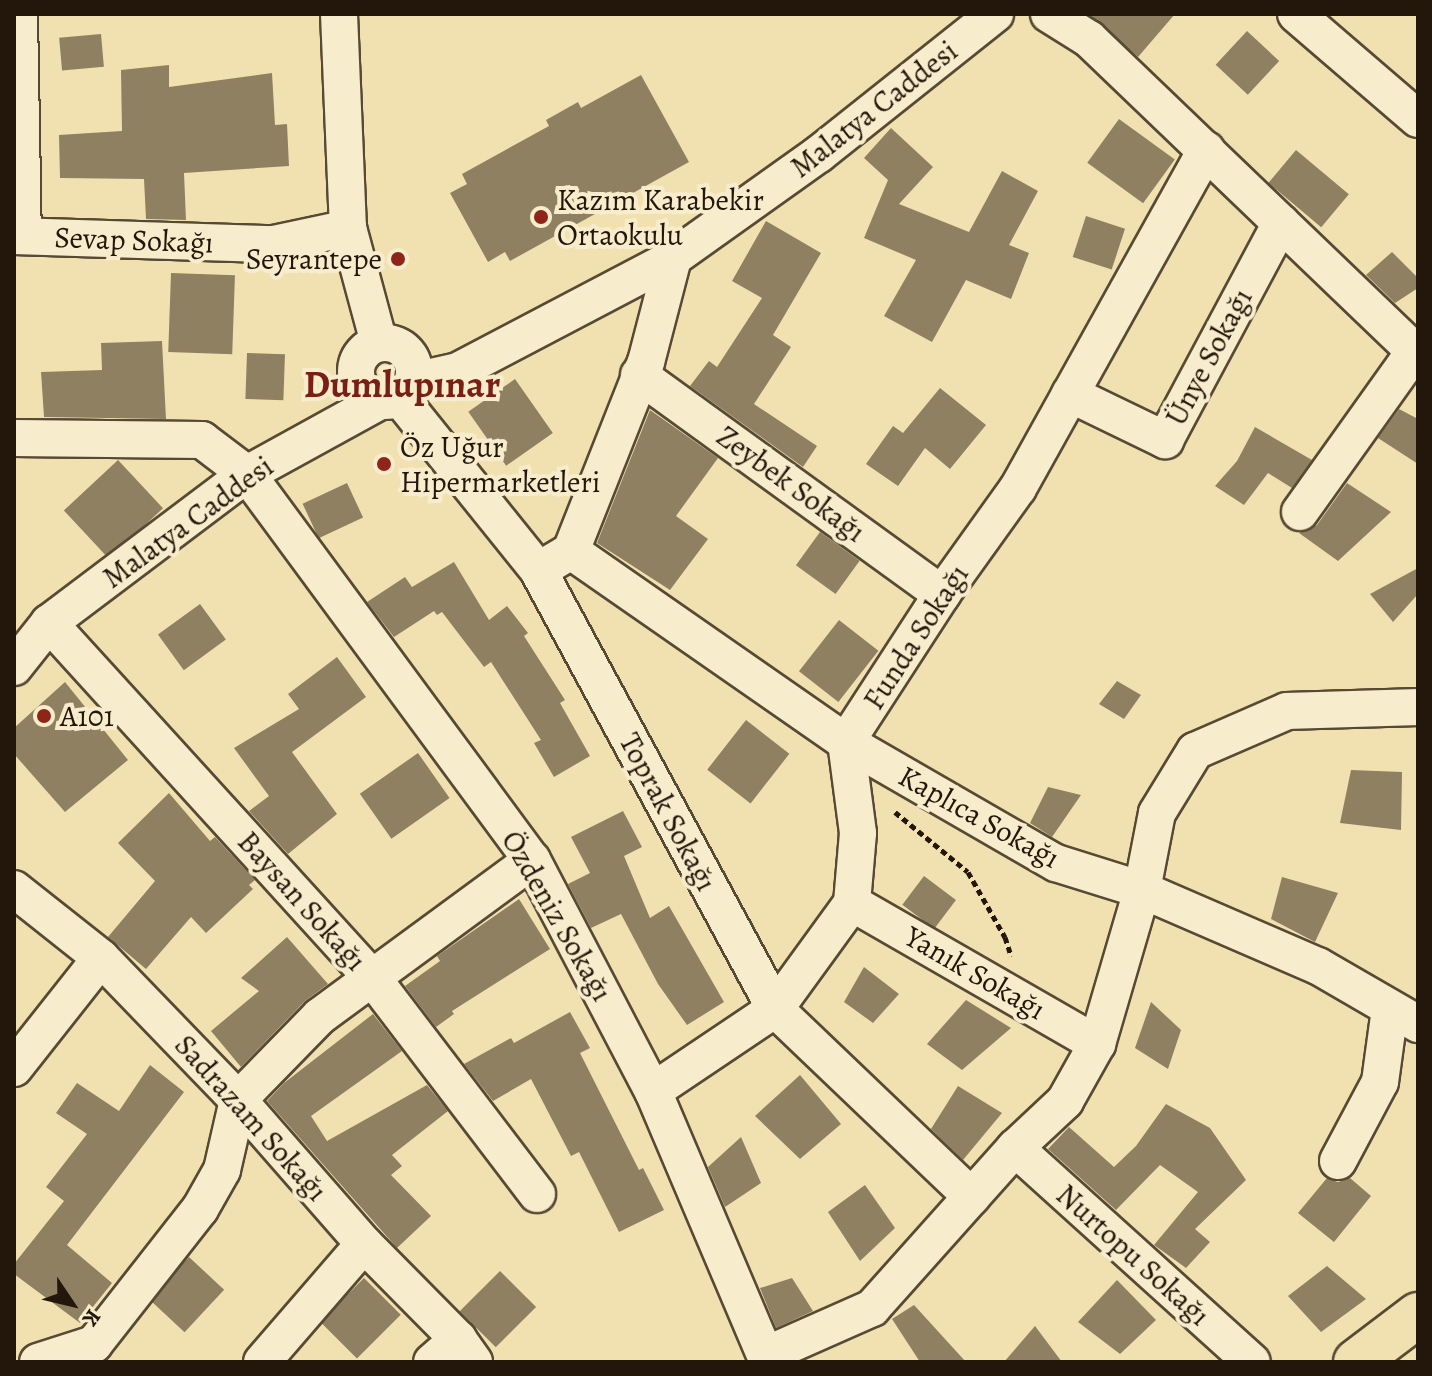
<!DOCTYPE html>
<html>
<head>
<meta charset="utf-8">
<style>
  body { margin:0 }
  #map { position:relative; width:1432px; height:1376px; overflow:hidden; background:#f2e1b0; font-family:Alegreya,serif }
  div>[style] { position:absolute }
  .building>* { inset:0; background:#8f8061; transform-origin:0 0 }
  .path>* { height:5px; margin-top:-2.5px; transform-origin:0; background:repeating-linear-gradient(90deg,#23170b 0 6px,transparent 0 10px) }
  .roads { filter:drop-shadow(2px 0 #574a34) drop-shadow(-2px 0 #574a34) drop-shadow(0 2px #574a34) drop-shadow(0 -2px #574a34) }
  .minor>* { height:36px; margin:-18px; padding:0 18px; transform-origin:18px; border-radius:18px; background:#f7eccc }
  .minor>.ring { margin:-18px; padding:0; box-sizing:content-box; background:none; border:36px solid #f7eccc; border-radius:50% }
  .major>* { height:44px; margin:-22px; padding:0 22px; transform-origin:22px; border-radius:22px; background:#f2e1b0 }
  .dots>* { width:22px; height:22px; translate:-50% -50%; box-sizing:border-box; border:4px solid #f7eccc; border-radius:50% }
  span { translate:-50% -50%; white-space:nowrap; text-align:center; line-height:1.15; -webkit-text-stroke:8px #f7eccc; paint-order:stroke }
  .street-label { font-size:30px; color:#23170b }
  .poi-label { font-size:30px; color:#23170b }
  .left { translate:0 -50%; text-align:left }
  .right { translate:-100% -50%; text-align:right }
  .district-label { font-size:38px; color:#7a1f14; font-weight:700 }
  .frame { position:absolute; inset:0; border:16px solid #23170b; pointer-events:none }
  .north { position:absolute; left:32px; top:1264px; width:80px; height:80px; -webkit-text-stroke:6px #f7eccc; paint-order:stroke; rotate:125deg; font-size:22px; font-weight:700; line-height:32px; text-align:center; color:#23170b }
  .north::after { content:''; display:block; margin:auto; width:28px; height:36px; background:#23170b; clip-path:polygon(50% 0,100% 100%,50% 72%,0 100%) }
</style>
</head>
<body>
<div id="map">
  <div class="building">
    <div style="clip-path:polygon(1089px 14px,1175px 14px,1138px 57px)"></div>
    <div style="left:1247px;top:31px;width:44px;height:46px;rotate:43deg"></div>
    <div style="left:101px;top:34px;width:33px;height:42px;rotate:85deg"></div>
    <div style="clip-path:polygon(169px 65px,169px 87px,272px 73px,275px 125px,287px 124px,289px 166px,184px 173px,186px 220px,146px 219px,144px 179px,60px 178px,59px 135px,122px 131px,121px 70px)"></div>
    <div style="clip-path:polygon(641px 75px,689px 162px,510px 261px,505px 252px,488px 262px,450px 193px,467px 184px,462px 174px,549px 126px,546px 120px,578px 102px,581px 108px)"></div>
    <div style="left:1119px;top:119px;width:69px;height:54px;rotate:36deg"></div>
    <div style="clip-path:polygon(891px 128px,933px 167px,899px 204px,969px 232px,1002px 171px,1038px 191px,1009px 245px,1029px 253px,1011px 299px,966px 280px,932px 342px,884px 316px,916px 260px,864px 238px,888px 180px,864px 158px)"></div>
    <div style="left:1296px;top:150px;width:69px;height:43px;rotate:40deg"></div>
    <div style="left:1086px;top:216px;width:41px;height:43px;rotate:18deg"></div>
    <div style="clip-path:polygon(766px 221px,821px 253px,773px 335px,791px 347px,754px 404px,817px 446px,803px 467px,690px 386px,709px 361px,717px 367px,762px 298px,732px 281px)"></div>
    <div style="clip-path:polygon(1392px 252px,1418px 278px,1418px 288px,1395px 303px,1366px 275px)"></div>
    <div style="left:171px;top:273px;width:64px;height:79px;rotate:2deg"></div>
    <div style="clip-path:polygon(162px 341px,166px 419px,44px 417px,41px 372px,102px 370px,101px 343px)"></div>
    <div style="left:247px;top:353px;width:38px;height:46px;rotate:2deg"></div>
    <div style="left:515px;top:379px;width:66px;height:57px;rotate:55deg"></div>
    <div style="clip-path:polygon(940px 388px,986px 425px,950px 469px,925px 448px,898px 486px,866px 464px,893px 426px,903px 433px)"></div>
    <div style="clip-path:polygon(1399px 409px,1418px 419px,1418px 464px,1378px 438px)"></div>
    <div style="clip-path:polygon(650px 410px,718px 458px,676px 516px,708px 539px,670px 590px,597px 543px)"></div>
    <div style="clip-path:polygon(1255px 427px,1312px 460px,1292px 488px,1268px 473px,1244px 505px,1215px 486px,1237px 461px)"></div>
    <div style="left:118px;top:460px;width:66px;height:74px;rotate:47deg"></div>
    <div style="left:347px;top:483px;width:38px;height:49px;rotate:65deg"></div>
    <div style="clip-path:polygon(1347px 483px,1391px 512px,1338px 561px,1299px 533px,1317px 525px)"></div>
    <div style="left:820px;top:532px;width:49px;height:41px;rotate:36deg"></div>
    <div style="clip-path:polygon(454px 562px,489px 620px,507px 606px,528px 633px,524px 636px,565px 700px,560px 703px,590px 756px,554px 777px,534px 743px,541px 740px,491px 662px,484px 667px,442px 612px,437px 615px,434px 611px,394px 637px,367px 602px,405px 577px,412px 587px)"></div>
    <div style="clip-path:polygon(1418px 568px,1418px 594px,1393px 622px,1370px 594px)"></div>
    <div style="left:200px;top:604px;width:44px;height:52px;rotate:54deg"></div>
    <div style="left:839px;top:620px;width:50px;height:65px;rotate:38deg"></div>
    <div style="clip-path:polygon(337px 657px,366px 697px,292px 752px,337px 814px,288px 854px,249px 811px,269px 796px,234px 748px,299px 709px,288px 694px)"></div>
    <div style="clip-path:polygon(1117px 681px,1141px 695px,1124px 719px,1099px 704px)"></div>
    <div style="clip-path:polygon(65px 682px,128px 760px,65px 812px,14px 754px,14px 728px)"></div>
    <div style="left:746px;top:720px;width:55px;height:63px;rotate:38deg"></div>
    <div style="left:418px;top:753px;width:55px;height:71px;rotate:55deg"></div>
    <div style="clip-path:polygon(1351px 770px,1402px 772px,1401px 830px,1340px 823px)"></div>
    <div style="clip-path:polygon(1048px 787px,1081px 795px,1052px 837px,1030px 823px)"></div>
    <div style="clip-path:polygon(169px 793px,210px 841px,215px 837px,255px 880px,249px 885px,253px 889px,206px 933px,191px 917px,146px 969px,108px 937px,155px 881px,118px 843px)"></div>
    <div style="clip-path:polygon(623px 811px,642px 847px,624px 856px,650px 918px,669px 906px,724px 1002px,687px 1025px,658px 984px,621px 914px,591px 928px,568px 884px,590px 873px,571px 837px)"></div>
    <div style="left:924px;top:876px;width:40px;height:36px;rotate:37deg"></div>
    <div style="clip-path:polygon(1282px 877px,1338px 893px,1315px 942px,1271px 919px)"></div>
    <div style="clip-path:polygon(519px 899px,550px 949px,452px 1011px,454px 1014px,436px 1027px,405px 986px,440px 961px,437px 956px)"></div>
    <div style="clip-path:polygon(287px 937px,328px 984px,305px 1001px,241px 1067px,211px 1031px,259px 991px,241px 978px)"></div>
    <div style="clip-path:polygon(864px 967px,899px 994px,873px 1023px,844px 1002px)"></div>
    <div style="clip-path:polygon(966px 1000px,1011px 1028px,962px 1070px,927px 1044px)"></div>
    <div style="clip-path:polygon(1151px 1002px,1181px 1030px,1168px 1069px,1135px 1048px)"></div>
    <div style="clip-path:polygon(570px 1012px,590px 1048px,580px 1053px,639px 1170px,643px 1168px,664px 1210px,619px 1232px,579px 1152px,571px 1156px,531px 1079px,493px 1101px,464px 1064px,511px 1038px,514px 1043px)"></div>
    <div style="clip-path:polygon(373px 1014px,402px 1051px,311px 1116px,327px 1141px,427px 1085px,448px 1111px,392px 1155px,402px 1166px,391px 1175px,431px 1216px,397px 1248px,267px 1101px,284px 1083px)"></div>
    <div style="clip-path:polygon(150px 1065px,184px 1092px,67px 1245px,112px 1283px,80px 1323px,14px 1274px,14px 1264px,64px 1201px,46px 1187px,87px 1134px,56px 1113px,77px 1083px,119px 1111px)"></div>
    <div style="clip-path:polygon(800px 1075px,841px 1124px,800px 1159px,755px 1116px)"></div>
    <div style="clip-path:polygon(958px 1086px,1002px 1113px,963px 1160px,931px 1129px)"></div>
    <div style="clip-path:polygon(1166px 1104px,1210px 1128px,1246px 1180px,1195px 1229px,1210px 1242px,1186px 1268px,1154px 1245px,1198px 1192px,1160px 1165px,1116px 1210px,1048px 1149px,1069px 1127px,1114px 1167px,1136px 1146px)"></div>
    <div style="clip-path:polygon(741px 1137px,761px 1183px,725px 1207px,708px 1167px)"></div>
    <div style="clip-path:polygon(1327px 1178px,1338px 1182px,1350px 1178px,1371px 1196px,1334px 1242px,1298px 1213px)"></div>
    <div style="clip-path:polygon(865px 1185px,895px 1228px,860px 1261px,828px 1212px)"></div>
    <div style="left:189px;top:1257px;width:48px;height:58px;rotate:43deg"></div>
    <div style="clip-path:polygon(1327px 1266px,1366px 1299px,1321px 1332px,1288px 1296px)"></div>
    <div style="left:500px;top:1271px;width:51px;height:57px;rotate:45deg"></div>
    <div style="left:364px;top:1278px;width:52px;height:62px;rotate:45deg"></div>
    <div style="clip-path:polygon(792px 1278px,813px 1311px,776px 1328px,760px 1288px)"></div>
    <div style="clip-path:polygon(1117px 1280px,1156px 1320px,1120px 1354px,1078px 1322px)"></div>
    <div style="clip-path:polygon(914px 1305px,966px 1362px,920px 1362px,892px 1319px)"></div>
    <div style="clip-path:polygon(1035px 1326px,1062px 1362px,1004px 1362px)"></div>
  </div>
  <div class="path">
    <div style="left:895px;top:812px;width:94px;rotate:39.4deg"></div>
    <div style="left:968px;top:872px;width:75px;rotate:60.4deg"></div>
    <div style="left:1005px;top:937px;width:20px;rotate:72deg"></div>
  </div>
  <div class="roads">
    <div class="minor">
      <div style="left:19px;top:14px;width:222px;rotate:89deg"></div>
      <div style="left:339px;top:14px;width:214px;rotate:87.6deg"></div>
      <div style="left:348px;top:228px;width:119px;rotate:74.9deg"></div>
      <div style="left:1049px;top:14px;width:47px;rotate:32deg"></div>
      <div style="left:1089px;top:39px;width:455px;rotate:43.8deg"></div>
      <div style="left:1296px;top:14px;width:161px;rotate:40.7deg"></div>
      <div style="left:14px;top:236px;width:259px;rotate:1.8deg"></div>
      <div style="left:273px;top:244px;width:77px;rotate:-12deg"></div>
      <div class="ring" style="left:356px;top:343px;width:22px;height:22px"></div>
      <div style="left:639px;top:375px;width:374px;rotate:35.9deg"></div>
      <div style="left:413px;top:381px;width:46px;rotate:-12.5deg"></div>
      <div style="left:458px;top:371px;width:243px;rotate:-27.7deg"></div>
      <div style="left:673px;top:258px;width:179px;rotate:-35.5deg"></div>
      <div style="left:819px;top:154px;width:225px;rotate:-38.5deg"></div>
      <div style="left:1070px;top:394px;width:106px;rotate:25.8deg"></div>
      <div style="left:1165px;top:440px;width:246px;rotate:-61.9deg"></div>
      <div style="left:399px;top:397px;width:222px;rotate:51.2deg"></div>
      <div style="left:538px;top:570px;width:499px;rotate:61.6deg"></div>
      <div style="left:775px;top:1009px;width:272px;rotate:43.7deg"></div>
      <div style="left:14px;top:438px;width:188px;rotate:0.6deg"></div>
      <div style="left:202px;top:440px;width:56px;rotate:37.1deg"></div>
      <div style="left:247px;top:474px;width:480px;rotate:53.6deg"></div>
      <div style="left:532px;top:860px;width:261px;rotate:62.4deg"></div>
      <div style="left:653px;top:1091px;width:294px;rotate:67deg"></div>
      <div style="left:1300px;top:512px;width:198px;rotate:-54.5deg"></div>
      <div style="left:571px;top:551px;width:335px;rotate:34.8deg"></div>
      <div style="left:846px;top:742px;width:242px;rotate:30deg"></div>
      <div style="left:1056px;top:863px;width:90px;rotate:17.4deg"></div>
      <div style="left:1142px;top:890px;width:192px;rotate:23.4deg"></div>
      <div style="left:1318px;top:966px;width:116px;rotate:30.1deg"></div>
      <div style="left:551px;top:563px;width:23px;rotate:-31deg"></div>
      <div style="left:571px;top:551px;width:203px;rotate:-68.4deg"></div>
      <div style="left:646px;top:362px;width:107px;rotate:-75.4deg"></div>
      <div style="left:49px;top:623px;width:483px;rotate:47.7deg"></div>
      <div style="left:374px;top:980px;width:269px;rotate:52.7deg"></div>
      <div style="left:14px;top:667px;width:56px;rotate:-51.5deg"></div>
      <div style="left:49px;top:623px;width:248px;rotate:-37deg"></div>
      <div style="left:247px;top:474px;width:152px;rotate:-28.8deg"></div>
      <div style="left:14px;top:889px;width:111px;rotate:38.4deg"></div>
      <div style="left:101px;top:958px;width:197px;rotate:46deg"></div>
      <div style="left:238px;top:1100px;width:191px;rotate:48.8deg"></div>
      <div style="left:364px;top:1244px;width:134px;rotate:45.3deg"></div>
      <div style="left:458px;top:1339px;width:28px;rotate:55deg"></div>
      <div style="left:852px;top:903px;width:283px;rotate:29.9deg"></div>
      <div style="left:14px;top:1068px;width:140px;rotate:-51.7deg"></div>
      <div style="left:653px;top:1091px;width:147px;rotate:-33.9deg"></div>
      <div style="left:775px;top:1009px;width:131px;rotate:-54deg"></div>
      <div style="left:852px;top:903px;width:70px;rotate:-85.1deg"></div>
      <div style="left:858px;top:833px;width:92px;rotate:-97.5deg"></div>
      <div style="left:846px;top:742px;width:176px;rotate:-57deg"></div>
      <div style="left:942px;top:594px;width:130px;rotate:-54.4deg"></div>
      <div style="left:1018px;top:488px;width:387px;rotate:-60.9deg"></div>
      <div style="left:1015px;top:1148px;width:319px;rotate:42.1deg"></div>
      <div style="left:1338px;top:1161px;width:89px;rotate:-62deg"></div>
      <div style="left:1380px;top:1082px;width:74px;rotate:-82.2deg"></div>
      <div style="left:766px;top:1355px;width:116px;rotate:-23.9deg"></div>
      <div style="left:872px;top:1308px;width:215px;rotate:-48.2deg"></div>
      <div style="left:1015px;top:1148px;width:69px;rotate:-43.2deg"></div>
      <div style="left:1065px;top:1101px;width:65px;rotate:-60.7deg"></div>
      <div style="left:1097px;top:1044px;width:160px;rotate:-73.7deg"></div>
      <div style="left:1142px;top:890px;width:78px;rotate:-79deg"></div>
      <div style="left:1157px;top:813px;width:73px;rotate:-58.5deg"></div>
      <div style="left:1195px;top:751px;width:100px;rotate:-23.5deg"></div>
      <div style="left:1287px;top:711px;width:131px;rotate:-1.7deg"></div>
      <div style="left:38px;top:1362px;width:59px;rotate:-17.8deg"></div>
      <div style="left:94px;top:1344px;width:172px;rotate:-51.9deg"></div>
      <div style="left:200px;top:1209px;width:45px;rotate:-60.6deg"></div>
      <div style="left:222px;top:1170px;width:72px;rotate:-77.1deg"></div>
      <div style="left:238px;top:1100px;width:117px;rotate:-45.7deg"></div>
      <div style="left:320px;top:1016px;width:263px;rotate:-36.3deg"></div>
      <div style="left:262px;top:1362px;width:156px;rotate:-49.2deg"></div>
      <div style="left:432px;top:1362px;width:35px;rotate:-41deg"></div>
    </div>
    <div class="major">
      <div style="left:1356px;top:1362px;width:78px;rotate:-37.2deg"></div>
    </div>
  </div>
  <div class="dots">
    <div style="left:541px;top:217px;background:#8f2418"></div>
    <div style="left:398px;top:259px;background:#8f2418"></div>
    <div style="left:384px;top:464px;background:#8f2418"></div>
    <div style="left:44px;top:716px;background:#8f2418"></div>
  </div>
  <div class="street-label">
    <span style="left:874px;top:109px;rotate:-38deg">Malatya Caddesi</span>
    <span style="left:134px;top:240px;rotate:2deg">Sevap Sokağı</span>
    <span style="left:1209px;top:357px;rotate:-62deg">Ünye Sokağı</span>
    <span style="left:791px;top:484px;rotate:36deg">Zeybek Sokağı</span>
    <span style="left:188px;top:522px;rotate:-36deg">Malatya Caddesi</span>
    <span style="left:916px;top:637px;rotate:-57deg">Funda Sokağı</span>
    <span style="left:668px;top:812px;rotate:62deg">Toprak Sokağı</span>
    <span style="left:979px;top:817px;rotate:29deg">Kaplıca Sokağı</span>
    <span style="left:302px;top:901px;rotate:48deg">Baysan Sokağı</span>
    <span style="left:557px;top:916px;rotate:60deg">Özdeniz Sokağı</span>
    <span style="left:975px;top:973px;rotate:30deg">Yanık Sokağı</span>
    <span style="left:251px;top:1118px;rotate:48deg">Sadrazam Sokağı</span>
    <span style="left:1133px;top:1255px;rotate:42deg">Nurtopu Sokağı</span>
  </div>
  <div class="poi-label">
    <span class="left" style="left:557px;top:217px">Kazım Karabekir<br>Ortaokulu</span>
    <span class="right" style="left:382px;top:259px">Seyrantepe</span>
    <span class="left" style="left:400px;top:464px">Öz Uğur<br>Hipermarketleri</span>
    <span class="left" style="left:60px;top:716px">A101</span>
  </div>
  <div class="district-label">
    <span style="left:402px;top:385px">Dumlupınar</span>
  </div>
  <div class="frame"></div>
  <div class="north">K</div>
</div>
</body>
</html>
